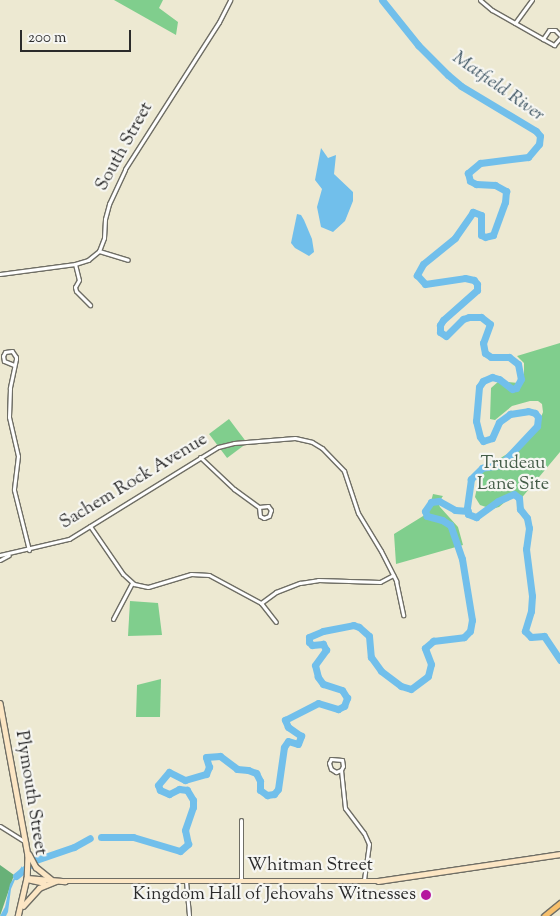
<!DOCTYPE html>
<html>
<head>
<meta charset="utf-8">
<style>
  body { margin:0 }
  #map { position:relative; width:560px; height:916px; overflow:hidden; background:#ede9d2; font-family:"Sorts Mill Goudy",serif }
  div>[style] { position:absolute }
  .green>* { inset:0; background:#80ce8d; transform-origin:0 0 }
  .forest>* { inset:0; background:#68b178 }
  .water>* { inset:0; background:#71bfeb }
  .river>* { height:7px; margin:-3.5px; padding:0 3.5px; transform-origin:3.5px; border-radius:3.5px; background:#71bfeb }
  .roads { filter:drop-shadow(1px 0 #6f6e65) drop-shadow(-1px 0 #6f6e65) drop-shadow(0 1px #6f6e65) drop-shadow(0 -1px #6f6e65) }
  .minor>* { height:3px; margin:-1.5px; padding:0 1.5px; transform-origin:1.5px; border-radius:1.5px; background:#fff }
  .secondary>* { height:4.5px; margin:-2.25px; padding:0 2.25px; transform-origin:2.25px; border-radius:2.25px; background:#fce6c4 }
  .primary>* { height:5px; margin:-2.5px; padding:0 2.5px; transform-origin:2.5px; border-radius:2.5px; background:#f7c06c }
  .dots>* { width:14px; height:14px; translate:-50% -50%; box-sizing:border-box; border:2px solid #f6f6f2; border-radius:50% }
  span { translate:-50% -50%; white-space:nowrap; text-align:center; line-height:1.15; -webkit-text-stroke:4.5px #f6f6f2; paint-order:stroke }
  .street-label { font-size:18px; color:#2b2b2b }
  .park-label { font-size:18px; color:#445c48 }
  .poi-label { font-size:18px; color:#2b2b2b }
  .right { translate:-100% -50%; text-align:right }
  .water-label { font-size:19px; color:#405765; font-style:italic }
  .scale { position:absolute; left:20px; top:30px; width:111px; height:22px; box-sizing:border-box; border:2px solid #2b2b2b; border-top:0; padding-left:6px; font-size:15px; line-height:18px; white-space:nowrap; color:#2b2b2b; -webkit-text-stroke:4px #f6f6f2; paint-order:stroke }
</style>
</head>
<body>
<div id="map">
  <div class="green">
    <div style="clip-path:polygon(114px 0,163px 0,159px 8px,178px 22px,176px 35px)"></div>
    <div style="clip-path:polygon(560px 343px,560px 452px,519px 501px,512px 496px,499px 507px,492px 509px,480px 505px,475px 497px,480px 474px,484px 468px,522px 445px,539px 423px,543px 412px,542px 404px,538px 401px,530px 401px,512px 406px,495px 420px,490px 419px,491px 388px,499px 381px,518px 383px,524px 378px,524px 363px,517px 356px)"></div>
    <div style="left:229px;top:419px;width:30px;height:25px;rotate:53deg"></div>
    <div style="clip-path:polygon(433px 494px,443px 496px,438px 503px,440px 507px,458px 527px,463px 545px,396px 564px,394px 534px,428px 513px)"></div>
    <div style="clip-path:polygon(130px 601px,158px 603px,162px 635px,128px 636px)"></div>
    <div style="clip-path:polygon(161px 679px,160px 717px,136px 717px,137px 685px)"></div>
  </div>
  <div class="forest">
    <div style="clip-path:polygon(0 865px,14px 875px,0 916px)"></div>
  </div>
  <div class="water">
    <div style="clip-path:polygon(321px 148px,328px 158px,336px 155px,334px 174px,353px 192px,353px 201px,345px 221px,333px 232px,321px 227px,317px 207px,322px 189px,315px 180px)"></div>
    <div style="clip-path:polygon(297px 214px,301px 215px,304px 220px,312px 239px,314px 252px,309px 256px,295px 248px,291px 243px)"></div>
    <div style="clip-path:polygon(22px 866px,22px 871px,17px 875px,11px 889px,8px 912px,6px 916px,0 916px,5px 907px,10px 884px)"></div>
  </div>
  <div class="river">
    <div style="left:382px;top:0;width:58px;rotate:51.3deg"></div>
    <div style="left:418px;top:45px;width:42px;rotate:45deg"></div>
    <div style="left:448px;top:75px;width:17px;rotate:40deg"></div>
    <div style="left:461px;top:86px;width:87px;rotate:31deg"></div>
    <div style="left:536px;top:131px;width:6px;rotate:51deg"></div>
    <div style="left:540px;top:136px;width:8px;rotate:97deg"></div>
    <div style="left:539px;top:144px;width:17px;rotate:130deg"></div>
    <div style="left:528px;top:157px;width:48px;rotate:172.9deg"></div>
    <div style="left:480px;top:163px;width:16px;rotate:140deg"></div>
    <div style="left:468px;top:173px;width:8px;rotate:76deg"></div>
    <div style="left:470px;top:181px;width:7px;rotate:27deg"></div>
    <div style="left:476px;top:184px;width:19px;rotate:3deg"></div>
    <div style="left:495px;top:185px;width:13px;rotate:29deg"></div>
    <div style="left:506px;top:191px;width:11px;rotate:95deg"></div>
    <div style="left:505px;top:202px;width:35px;rotate:110deg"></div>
    <div style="left:493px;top:235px;width:8px;rotate:166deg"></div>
    <div style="left:485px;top:237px;width:4px;rotate:-153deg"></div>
    <div style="left:481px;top:235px;width:20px;rotate:-90deg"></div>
    <div style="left:481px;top:215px;width:9px;rotate:-159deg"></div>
    <div style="left:473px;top:212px;width:32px;rotate:125deg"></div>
    <div style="left:455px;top:238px;width:41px;rotate:140.9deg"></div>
    <div style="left:423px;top:264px;width:13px;rotate:119deg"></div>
    <div style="left:417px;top:275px;width:12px;rotate:48deg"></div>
    <div style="left:425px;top:284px;width:40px;rotate:-8.5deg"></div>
    <div style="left:465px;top:278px;width:9px;rotate:13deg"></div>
    <div style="left:474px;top:280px;width:5px;rotate:53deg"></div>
    <div style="left:477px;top:284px;width:6px;rotate:90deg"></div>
    <div style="left:477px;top:290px;width:45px;rotate:138.6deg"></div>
    <div style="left:443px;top:320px;width:6px;rotate:121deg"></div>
    <div style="left:440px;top:325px;width:7px;rotate:90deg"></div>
    <div style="left:440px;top:332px;width:7px;rotate:34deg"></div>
    <div style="left:446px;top:336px;width:24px;rotate:-45deg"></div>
    <div style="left:463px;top:319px;width:6px;rotate:-18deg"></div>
    <div style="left:469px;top:317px;width:12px"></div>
    <div style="left:481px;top:317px;width:11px;rotate:38deg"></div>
    <div style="left:490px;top:324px;width:20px;rotate:110deg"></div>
    <div style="left:483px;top:343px;width:10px;rotate:79deg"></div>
    <div style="left:485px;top:353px;width:7px;rotate:34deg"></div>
    <div style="left:491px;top:357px;width:18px"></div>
    <div style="left:509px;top:357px;width:11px;rotate:38deg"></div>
    <div style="left:518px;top:364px;width:15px;rotate:79deg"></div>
    <div style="left:521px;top:379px;width:10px;rotate:119deg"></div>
    <div style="left:516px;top:388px;width:4px;rotate:166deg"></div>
    <div style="left:512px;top:389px;width:16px;rotate:-142deg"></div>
    <div style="left:499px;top:379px;width:7px;rotate:-164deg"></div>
    <div style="left:492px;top:377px;width:10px;rotate:156deg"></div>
    <div style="left:483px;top:381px;width:7px;rotate:124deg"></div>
    <div style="left:479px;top:387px;width:34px;rotate:95deg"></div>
    <div style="left:476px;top:421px;width:16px;rotate:76deg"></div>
    <div style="left:480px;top:437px;width:5px;rotate:53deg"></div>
    <div style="left:483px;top:441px;width:9px;rotate:-18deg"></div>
    <div style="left:492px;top:438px;width:17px;rotate:-66deg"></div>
    <div style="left:499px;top:422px;width:14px;rotate:-36deg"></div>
    <div style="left:510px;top:414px;width:18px;rotate:-9deg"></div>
    <div style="left:528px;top:411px;width:7px;rotate:16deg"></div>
    <div style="left:535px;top:413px;width:5px;rotate:53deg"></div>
    <div style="left:538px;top:417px;width:9px;rotate:96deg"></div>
    <div style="left:537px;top:426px;width:48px;rotate:133.3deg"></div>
    <div style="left:504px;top:461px;width:6px;rotate:135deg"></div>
    <div style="left:500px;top:465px;width:18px;rotate:171deg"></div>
    <div style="left:482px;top:468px;width:16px;rotate:135deg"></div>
    <div style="left:471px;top:479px;width:30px;rotate:98deg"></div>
    <div style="left:467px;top:509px;width:5px;rotate:79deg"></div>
    <div style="left:468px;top:514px;width:9px;rotate:21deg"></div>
    <div style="left:476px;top:517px;width:27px;rotate:-36deg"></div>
    <div style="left:498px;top:501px;width:17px;rotate:-24deg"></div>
    <div style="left:514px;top:494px;width:6px;rotate:39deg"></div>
    <div style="left:519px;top:498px;width:11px;rotate:85deg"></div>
    <div style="left:520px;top:509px;width:11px;rotate:52deg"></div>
    <div style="left:527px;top:518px;width:10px;rotate:79deg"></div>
    <div style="left:529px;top:528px;width:21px;rotate:98deg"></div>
    <div style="left:526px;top:549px;width:47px;rotate:82.7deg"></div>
    <div style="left:532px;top:596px;width:15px;rotate:94deg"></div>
    <div style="left:531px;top:611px;width:21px;rotate:107deg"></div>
    <div style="left:525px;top:631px;width:8px;rotate:45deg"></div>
    <div style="left:531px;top:637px;width:13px;rotate:-4deg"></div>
    <div style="left:544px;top:636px;width:29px;rotate:56deg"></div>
    <div style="left:101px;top:837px;width:32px"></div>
    <div style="left:133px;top:837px;width:49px;rotate:16.6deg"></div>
    <div style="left:180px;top:851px;width:11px;rotate:-41deg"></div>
    <div style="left:188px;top:844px;width:14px;rotate:-102deg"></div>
    <div style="left:185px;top:830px;width:24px;rotate:-71deg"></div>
    <div style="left:193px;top:807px;width:7px;rotate:-90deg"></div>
    <div style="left:193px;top:800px;width:12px;rotate:-121deg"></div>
    <div style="left:187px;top:790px;width:8px;rotate:-173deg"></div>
    <div style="left:179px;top:789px;width:11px;rotate:153deg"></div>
    <div style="left:169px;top:794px;width:10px;rotate:-156deg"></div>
    <div style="left:160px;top:790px;width:5px;rotate:-112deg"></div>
    <div style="left:158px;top:785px;width:17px;rotate:-50deg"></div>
    <div style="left:169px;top:772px;width:18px;rotate:27deg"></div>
    <div style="left:185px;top:780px;width:22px;rotate:-16deg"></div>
    <div style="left:206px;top:774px;width:8px;rotate:-67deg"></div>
    <div style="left:209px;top:767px;width:10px;rotate:-107deg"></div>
    <div style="left:206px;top:757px;width:14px;rotate:-4deg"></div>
    <div style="left:220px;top:756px;width:21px;rotate:37deg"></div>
    <div style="left:237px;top:769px;width:11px;rotate:5deg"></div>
    <div style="left:248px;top:770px;width:9px;rotate:21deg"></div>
    <div style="left:256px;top:773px;width:9px;rotate:63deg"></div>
    <div style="left:260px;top:781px;width:9px;rotate:90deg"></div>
    <div style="left:260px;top:790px;width:9px;rotate:36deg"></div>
    <div style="left:267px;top:795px;width:7px;rotate:-8deg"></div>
    <div style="left:274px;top:794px;width:6px;rotate:-51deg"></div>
    <div style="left:278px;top:789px;width:42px;rotate:-81.9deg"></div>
    <div style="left:284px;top:747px;width:7px;rotate:-56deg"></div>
    <div style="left:288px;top:741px;width:10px;rotate:17deg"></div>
    <div style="left:298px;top:744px;width:9px;rotate:-69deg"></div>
    <div style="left:301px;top:736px;width:16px;rotate:-145deg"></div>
    <div style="left:288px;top:727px;width:8px;rotate:-113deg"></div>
    <div style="left:285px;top:720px;width:37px;rotate:-27deg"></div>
    <div style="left:318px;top:703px;width:21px;rotate:17deg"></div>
    <div style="left:338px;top:709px;width:7px;rotate:-27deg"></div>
    <div style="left:344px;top:706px;width:9px;rotate:-69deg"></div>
    <div style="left:347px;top:698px;width:9px;rotate:-122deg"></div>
    <div style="left:342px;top:690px;width:20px;rotate:-162deg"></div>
    <div style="left:323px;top:684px;width:9px;rotate:-126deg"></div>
    <div style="left:318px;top:677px;width:12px;rotate:-104deg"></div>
    <div style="left:315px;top:665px;width:19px;rotate:-54deg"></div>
    <div style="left:326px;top:650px;width:7px;rotate:-117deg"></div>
    <div style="left:323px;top:644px;width:11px;rotate:175deg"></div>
    <div style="left:312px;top:645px;width:4px;rotate:-135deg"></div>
    <div style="left:309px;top:642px;width:5px;rotate:-90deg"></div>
    <div style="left:309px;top:637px;width:15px;rotate:-23deg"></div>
    <div style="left:323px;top:631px;width:31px;rotate:-11deg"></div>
    <div style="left:353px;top:625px;width:6px;rotate:18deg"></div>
    <div style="left:359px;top:627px;width:13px;rotate:42deg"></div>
    <div style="left:369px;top:636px;width:21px;rotate:85deg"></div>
    <div style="left:371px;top:657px;width:17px;rotate:54deg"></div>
    <div style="left:381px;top:671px;width:25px;rotate:37deg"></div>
    <div style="left:401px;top:686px;width:10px;rotate:17deg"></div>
    <div style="left:411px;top:689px;width:21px;rotate:-37deg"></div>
    <div style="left:428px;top:676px;width:12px;rotate:-76deg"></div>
    <div style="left:431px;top:664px;width:17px;rotate:-111deg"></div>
    <div style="left:425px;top:648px;width:11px;rotate:-41deg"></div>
    <div style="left:433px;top:641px;width:31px;rotate:-7deg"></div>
    <div style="left:464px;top:637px;width:8px;rotate:-45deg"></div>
    <div style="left:470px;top:631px;width:11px;rotate:-80deg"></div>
    <div style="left:472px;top:620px;width:62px;rotate:-99.3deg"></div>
    <div style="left:462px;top:559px;width:36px;rotate:-109deg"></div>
    <div style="left:450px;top:525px;width:9px;rotate:-148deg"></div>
    <div style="left:442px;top:520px;width:16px;rotate:-165deg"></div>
    <div style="left:427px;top:516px;width:5px;rotate:-112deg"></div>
    <div style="left:425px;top:511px;width:11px;rotate:-56deg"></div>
    <div style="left:431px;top:502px;width:8px;rotate:-7deg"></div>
    <div style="left:439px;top:501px;width:18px;rotate:29deg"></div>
    <div style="left:455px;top:510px;width:13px;rotate:4deg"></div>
    <div style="left:16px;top:876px;width:26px;rotate:-39deg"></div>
    <div style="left:36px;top:860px;width:40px;rotate:-18.9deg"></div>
    <div style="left:74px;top:847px;width:18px;rotate:-29deg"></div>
  </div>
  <div class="roads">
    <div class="minor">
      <div style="left:480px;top:0;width:16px;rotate:40deg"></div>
      <div style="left:492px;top:10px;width:59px;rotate:29.6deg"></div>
      <div style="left:515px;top:23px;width:29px;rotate:-54deg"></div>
      <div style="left:560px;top:35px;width:7px;rotate:-135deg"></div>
      <div style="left:555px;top:30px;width:6px;rotate:180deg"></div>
      <div style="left:549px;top:30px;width:11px;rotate:124deg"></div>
      <div style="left:543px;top:39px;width:13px;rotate:29deg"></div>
      <div style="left:554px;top:45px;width:9px;rotate:-49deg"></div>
      <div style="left:99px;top:251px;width:30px;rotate:17deg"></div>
      <div style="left:75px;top:264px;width:16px;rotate:76deg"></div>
      <div style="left:79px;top:280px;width:8px;rotate:120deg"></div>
      <div style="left:75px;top:287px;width:4px;rotate:76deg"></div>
      <div style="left:76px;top:291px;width:20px;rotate:45deg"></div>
      <div style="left:0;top:274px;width:76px;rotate:-7.6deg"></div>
      <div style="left:75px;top:264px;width:14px;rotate:-17deg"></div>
      <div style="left:88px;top:260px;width:14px;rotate:-39deg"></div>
      <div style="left:99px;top:251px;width:14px;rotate:-69deg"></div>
      <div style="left:104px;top:238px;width:19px;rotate:-87deg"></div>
      <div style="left:105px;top:219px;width:16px;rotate:-75deg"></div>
      <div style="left:109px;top:204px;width:38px;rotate:-65deg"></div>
      <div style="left:125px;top:169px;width:174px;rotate:-57.4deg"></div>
      <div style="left:219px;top:22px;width:25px;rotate:-63deg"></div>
      <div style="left:14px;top:365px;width:11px;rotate:-158deg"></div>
      <div style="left:4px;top:361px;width:5px;rotate:-101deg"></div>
      <div style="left:3px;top:356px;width:4px;rotate:-63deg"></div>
      <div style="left:5px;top:352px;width:7px;rotate:-8deg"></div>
      <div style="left:12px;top:351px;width:7px;rotate:56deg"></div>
      <div style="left:16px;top:357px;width:2px;rotate:90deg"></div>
      <div style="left:16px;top:359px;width:30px;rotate:102deg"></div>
      <div style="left:10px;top:388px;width:29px;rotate:92deg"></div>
      <div style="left:9px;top:417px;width:40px;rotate:77deg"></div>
      <div style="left:18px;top:456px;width:34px;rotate:97deg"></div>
      <div style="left:14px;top:490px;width:62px;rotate:76deg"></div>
      <div style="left:200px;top:457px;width:47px;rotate:43.3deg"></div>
      <div style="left:234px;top:489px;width:31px;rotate:36deg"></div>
      <div style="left:259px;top:507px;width:9px;rotate:84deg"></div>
      <div style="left:260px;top:516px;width:4px;rotate:27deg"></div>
      <div style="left:264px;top:518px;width:5px;rotate:-22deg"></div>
      <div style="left:269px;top:516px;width:6px;rotate:-72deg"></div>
      <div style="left:271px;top:510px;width:5px;rotate:-127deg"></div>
      <div style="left:268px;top:506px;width:9px;rotate:174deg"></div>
      <div style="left:90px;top:526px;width:58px;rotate:55.5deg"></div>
      <div style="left:123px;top:574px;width:15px;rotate:42deg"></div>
      <div style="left:134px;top:584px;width:14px;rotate:12deg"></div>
      <div style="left:148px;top:587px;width:45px;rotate:-16.8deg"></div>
      <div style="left:191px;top:574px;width:18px;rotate:3deg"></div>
      <div style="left:209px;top:575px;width:59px;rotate:28.3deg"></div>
      <div style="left:261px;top:603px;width:24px;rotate:52deg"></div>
      <div style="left:0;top:555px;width:71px;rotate:-13.1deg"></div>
      <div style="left:69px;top:539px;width:175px;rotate:-31.7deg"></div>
      <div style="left:218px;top:447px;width:16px;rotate:-14deg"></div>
      <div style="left:234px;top:443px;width:61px;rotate:-4.7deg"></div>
      <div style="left:295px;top:438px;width:17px;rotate:13deg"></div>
      <div style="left:312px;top:442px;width:12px;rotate:31deg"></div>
      <div style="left:322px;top:448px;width:32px;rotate:46deg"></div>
      <div style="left:344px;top:471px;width:44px;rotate:71.6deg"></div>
      <div style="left:358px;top:513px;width:44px;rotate:58.8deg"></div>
      <div style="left:381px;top:551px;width:34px;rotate:63deg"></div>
      <div style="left:396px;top:581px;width:35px;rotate:78deg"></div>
      <div style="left:0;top:560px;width:10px;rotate:-29deg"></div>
      <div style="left:261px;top:603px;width:19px;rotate:-36deg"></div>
      <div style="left:276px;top:592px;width:26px;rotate:-21deg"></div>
      <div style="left:300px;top:583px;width:18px;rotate:-9deg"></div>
      <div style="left:318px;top:580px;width:62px;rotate:1.8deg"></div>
      <div style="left:380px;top:582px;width:15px;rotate:-28deg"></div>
      <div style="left:113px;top:619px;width:41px;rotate:-62.2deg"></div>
      <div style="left:341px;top:770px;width:4px;rotate:-63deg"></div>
      <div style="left:343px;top:766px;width:6px;rotate:-99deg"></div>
      <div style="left:342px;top:760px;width:11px;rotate:-175deg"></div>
      <div style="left:331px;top:759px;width:4px;rotate:117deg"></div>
      <div style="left:329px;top:763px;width:6px;rotate:72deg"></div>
      <div style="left:331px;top:769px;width:6px;rotate:31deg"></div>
      <div style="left:336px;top:772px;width:5px;rotate:-22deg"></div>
      <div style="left:341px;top:770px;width:38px;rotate:84deg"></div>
      <div style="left:345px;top:808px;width:31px;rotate:53deg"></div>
      <div style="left:364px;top:833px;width:12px;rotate:66deg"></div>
      <div style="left:369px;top:844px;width:37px;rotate:98deg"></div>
      <div style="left:241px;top:820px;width:60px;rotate:90deg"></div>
      <div style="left:0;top:826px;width:31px;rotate:32deg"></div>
      <div style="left:186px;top:881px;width:35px;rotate:85deg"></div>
    </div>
    <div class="secondary">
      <div style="left:0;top:703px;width:155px;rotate:79.6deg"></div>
      <div style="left:28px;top:855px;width:23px;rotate:92deg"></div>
      <div style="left:27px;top:878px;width:39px;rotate:103deg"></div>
      <div style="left:29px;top:854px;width:15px;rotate:62deg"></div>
      <div style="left:36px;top:867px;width:19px;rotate:39deg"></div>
      <div style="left:27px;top:878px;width:38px;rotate:5deg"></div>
      <div style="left:65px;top:881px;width:313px"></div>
      <div style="left:378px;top:881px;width:184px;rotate:-8.4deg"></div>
      <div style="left:27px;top:879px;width:17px;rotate:13deg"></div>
      <div style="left:23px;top:906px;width:24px;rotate:-48deg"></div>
      <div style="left:39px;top:888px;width:18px;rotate:-22deg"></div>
    </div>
    <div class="primary">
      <div style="left:544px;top:916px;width:21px;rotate:-39deg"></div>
    </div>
  </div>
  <div class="dots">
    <div style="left:426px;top:895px;background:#b5179e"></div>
  </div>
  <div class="street-label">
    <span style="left:125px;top:147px;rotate:-61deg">South Street</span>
    <span style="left:134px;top:482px;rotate:-31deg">Sachem Rock Avenue</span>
    <span style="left:30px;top:793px;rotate:81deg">Plymouth Street</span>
    <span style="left:310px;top:866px">Whitman Street</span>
  </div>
  <div class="park-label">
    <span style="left:513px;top:475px">Trudeau<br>Lane Site</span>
  </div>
  <div class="poi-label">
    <span class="right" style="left:416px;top:895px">Kingdom Hall of Jehovahs Witnesses</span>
  </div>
  <div class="water-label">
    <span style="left:498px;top:87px;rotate:35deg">Matfield River</span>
  </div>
  <div class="scale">200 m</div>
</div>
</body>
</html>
